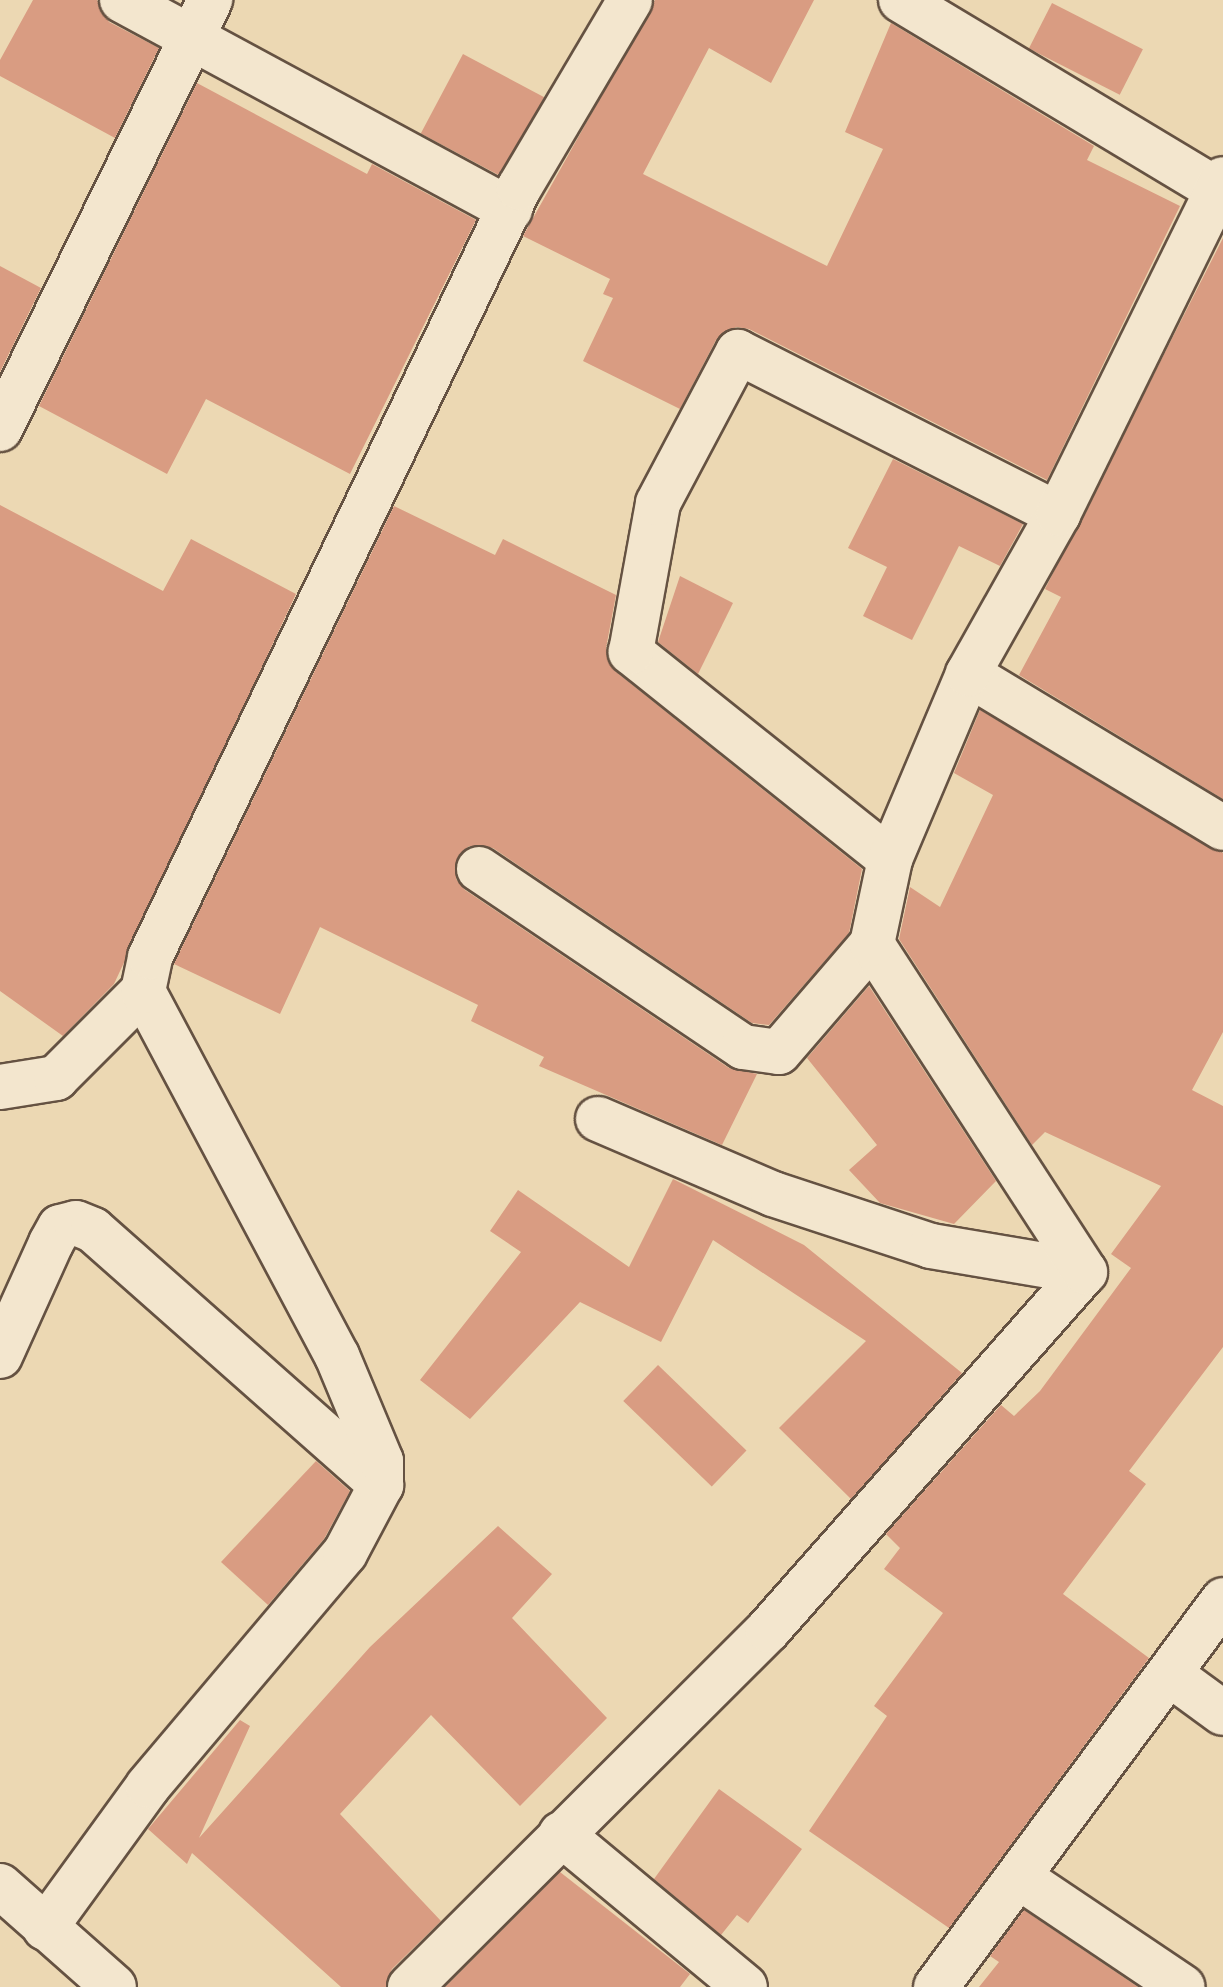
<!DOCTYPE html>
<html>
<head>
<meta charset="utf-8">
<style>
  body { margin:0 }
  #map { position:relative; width:1223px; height:1987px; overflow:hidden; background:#ecd8b3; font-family:"IM FELL DW Pica",serif }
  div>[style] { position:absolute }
  .building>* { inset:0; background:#d99c82; transform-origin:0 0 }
  .roads { filter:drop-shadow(2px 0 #655242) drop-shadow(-2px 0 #655242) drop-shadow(0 2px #655242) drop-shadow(0 -2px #655242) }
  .street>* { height:44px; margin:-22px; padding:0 22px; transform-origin:22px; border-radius:22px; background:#f3e6ce }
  span { translate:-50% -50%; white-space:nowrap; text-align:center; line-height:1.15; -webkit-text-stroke:8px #f3e6ce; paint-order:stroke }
</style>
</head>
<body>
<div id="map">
  <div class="building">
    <div style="clip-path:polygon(33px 0,97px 0,109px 22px,159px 48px,115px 138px,0 76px,0 60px)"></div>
    <div style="clip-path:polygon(655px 0,814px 0,771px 83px,709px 48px,643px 174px,827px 266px,883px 149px,845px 132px,891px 23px,1094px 146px,1087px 160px,1180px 206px,1047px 480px,749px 329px,736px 327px,716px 340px,680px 409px,583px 361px,613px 298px,603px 294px,610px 279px,523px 236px)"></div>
    <div style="left:1052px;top:3px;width:102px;height:51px;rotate:27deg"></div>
    <div style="left:463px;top:54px;width:92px;height:90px;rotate:28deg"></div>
    <div style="clip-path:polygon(197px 83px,367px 174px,372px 164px,476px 220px,350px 474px,206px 399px,167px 474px,39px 406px)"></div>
    <div style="clip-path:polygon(1223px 238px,1223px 799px,1019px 675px,1061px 597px,1045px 589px)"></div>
    <div style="clip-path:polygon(0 266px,41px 288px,0 372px)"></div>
    <div style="clip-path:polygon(893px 459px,1023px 524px,1000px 566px,959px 546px,912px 640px,863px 616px,887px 567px,848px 548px)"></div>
    <div style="clip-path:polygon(0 505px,163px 591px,191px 539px,296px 594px,114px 984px,63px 1036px,0 991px)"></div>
    <div style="clip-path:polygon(394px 506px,495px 555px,503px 539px,616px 595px,606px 648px,615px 671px,862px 869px,849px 933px,769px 1025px,752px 1023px,493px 848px,469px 846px,458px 856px,456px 879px,465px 890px,729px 1068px,757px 1074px,722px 1145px,539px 1066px,544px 1057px,471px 1021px,478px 1005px,320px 927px,280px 1014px,174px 964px)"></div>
    <div style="clip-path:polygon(680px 576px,733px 603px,698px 674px,658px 642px)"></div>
    <div style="clip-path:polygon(980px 710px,1223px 853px,1223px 1032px,1192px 1090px,1223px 1106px,1223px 1347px,1129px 1471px,1146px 1484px,1063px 1594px,1149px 1658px,949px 1928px,809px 1831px,887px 1716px,874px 1706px,943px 1613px,884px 1569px,900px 1548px,886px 1534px,1001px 1405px,1014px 1416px,1040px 1391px,1131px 1268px,1111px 1254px,1161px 1186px,1045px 1132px,1032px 1145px,899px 939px,910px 887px,940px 907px,993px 795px,954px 773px)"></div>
    <div style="clip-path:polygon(869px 986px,996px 1181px,954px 1224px,880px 1203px,849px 1170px,877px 1145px,807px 1058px)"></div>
    <div style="clip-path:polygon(673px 1179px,804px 1245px,962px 1373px,851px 1499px,779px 1428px,866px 1341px,713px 1240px,661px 1342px,580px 1302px,470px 1419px,420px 1380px,521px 1252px,490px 1231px,518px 1190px,629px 1267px)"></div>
    <div style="left:658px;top:1365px;width:123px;height:50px;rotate:44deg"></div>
    <div style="clip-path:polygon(316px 1461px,350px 1491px,324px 1539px,268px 1605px,221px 1562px)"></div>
    <div style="clip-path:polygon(498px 1526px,552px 1574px,512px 1618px,607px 1718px,520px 1806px,431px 1715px,340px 1814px,441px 1921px,392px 1969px,386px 1987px,341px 1987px,192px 1853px,187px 1864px,148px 1829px,240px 1720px,250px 1726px,199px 1838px,370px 1647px)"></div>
    <div style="clip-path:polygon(719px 1789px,802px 1849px,748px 1923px,737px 1915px,721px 1935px,654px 1879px)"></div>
    <div style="clip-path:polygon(560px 1872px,690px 1974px,680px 1987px,445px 1987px)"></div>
    <div style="clip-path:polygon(1024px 1910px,1138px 1987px,979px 1987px,999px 1962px,990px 1956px)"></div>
  </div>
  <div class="roads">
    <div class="street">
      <div style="left:122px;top:0;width:441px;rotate:28.4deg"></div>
      <div style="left:901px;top:0;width:366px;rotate:31deg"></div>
      <div style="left:0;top:429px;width:478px;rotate:-63.9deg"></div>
      <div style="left:968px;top:674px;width:298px;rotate:31.1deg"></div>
      <div style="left:890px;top:859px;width:332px;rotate:-141.4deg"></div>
      <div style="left:631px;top:652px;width:151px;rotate:-79.7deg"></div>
      <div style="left:658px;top:503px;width:171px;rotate:-62.1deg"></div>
      <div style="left:738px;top:352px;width:359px;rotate:26.9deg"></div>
      <div style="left:479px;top:869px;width:318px;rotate:34deg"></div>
      <div style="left:743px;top:1047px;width:36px;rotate:8deg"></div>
      <div style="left:779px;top:1052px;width:143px;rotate:-49.3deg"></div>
      <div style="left:0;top:1087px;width:57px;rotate:-9.1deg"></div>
      <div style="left:56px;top:1078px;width:123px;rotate:-45deg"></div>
      <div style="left:598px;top:1119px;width:190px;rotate:23.2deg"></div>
      <div style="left:773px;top:1194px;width:166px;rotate:18.2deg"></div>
      <div style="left:931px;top:1246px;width:156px;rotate:9.6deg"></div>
      <div style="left:0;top:1356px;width:124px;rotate:-65.7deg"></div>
      <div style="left:51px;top:1243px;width:18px;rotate:-61deg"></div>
      <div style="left:60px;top:1227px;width:16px;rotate:-14deg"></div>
      <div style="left:76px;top:1223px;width:18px;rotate:22deg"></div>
      <div style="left:93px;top:1230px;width:385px;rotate:41.5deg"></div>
      <div style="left:1171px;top:1675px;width:64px;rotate:36.2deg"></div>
      <div style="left:561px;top:1834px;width:239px;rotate:39.7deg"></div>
      <div style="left:1019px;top:1877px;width:197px;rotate:33.9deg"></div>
      <div style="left:0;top:1886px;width:152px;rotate:41.5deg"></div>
      <div style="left:45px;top:1928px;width:175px;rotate:-54deg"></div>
      <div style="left:148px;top:1786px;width:305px;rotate:-49.8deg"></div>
      <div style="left:345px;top:1553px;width:77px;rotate:-62.1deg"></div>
      <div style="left:381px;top:1485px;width:24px;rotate:-90deg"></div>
      <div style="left:381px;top:1461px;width:114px;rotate:-112.7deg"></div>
      <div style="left:337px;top:1356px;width:413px;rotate:-118deg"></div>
      <div style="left:143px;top:991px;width:35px;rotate:-78deg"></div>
      <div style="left:150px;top:957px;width:853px;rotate:-64.37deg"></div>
      <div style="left:519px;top:188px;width:218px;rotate:-59.4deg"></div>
      <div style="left:410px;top:1987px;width:506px;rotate:-44.92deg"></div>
      <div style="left:768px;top:1630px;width:478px;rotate:-48.5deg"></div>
      <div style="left:1085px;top:1272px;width:391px;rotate:-123deg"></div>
      <div style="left:872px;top:944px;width:87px;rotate:-78deg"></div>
      <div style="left:890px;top:859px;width:201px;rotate:-67.1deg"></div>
      <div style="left:968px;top:674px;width:184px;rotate:-60.6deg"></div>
      <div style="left:1058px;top:514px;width:373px;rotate:-63.8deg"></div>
      <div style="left:936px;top:1987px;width:482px;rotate:-53.4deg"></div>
    </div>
  </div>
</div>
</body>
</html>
